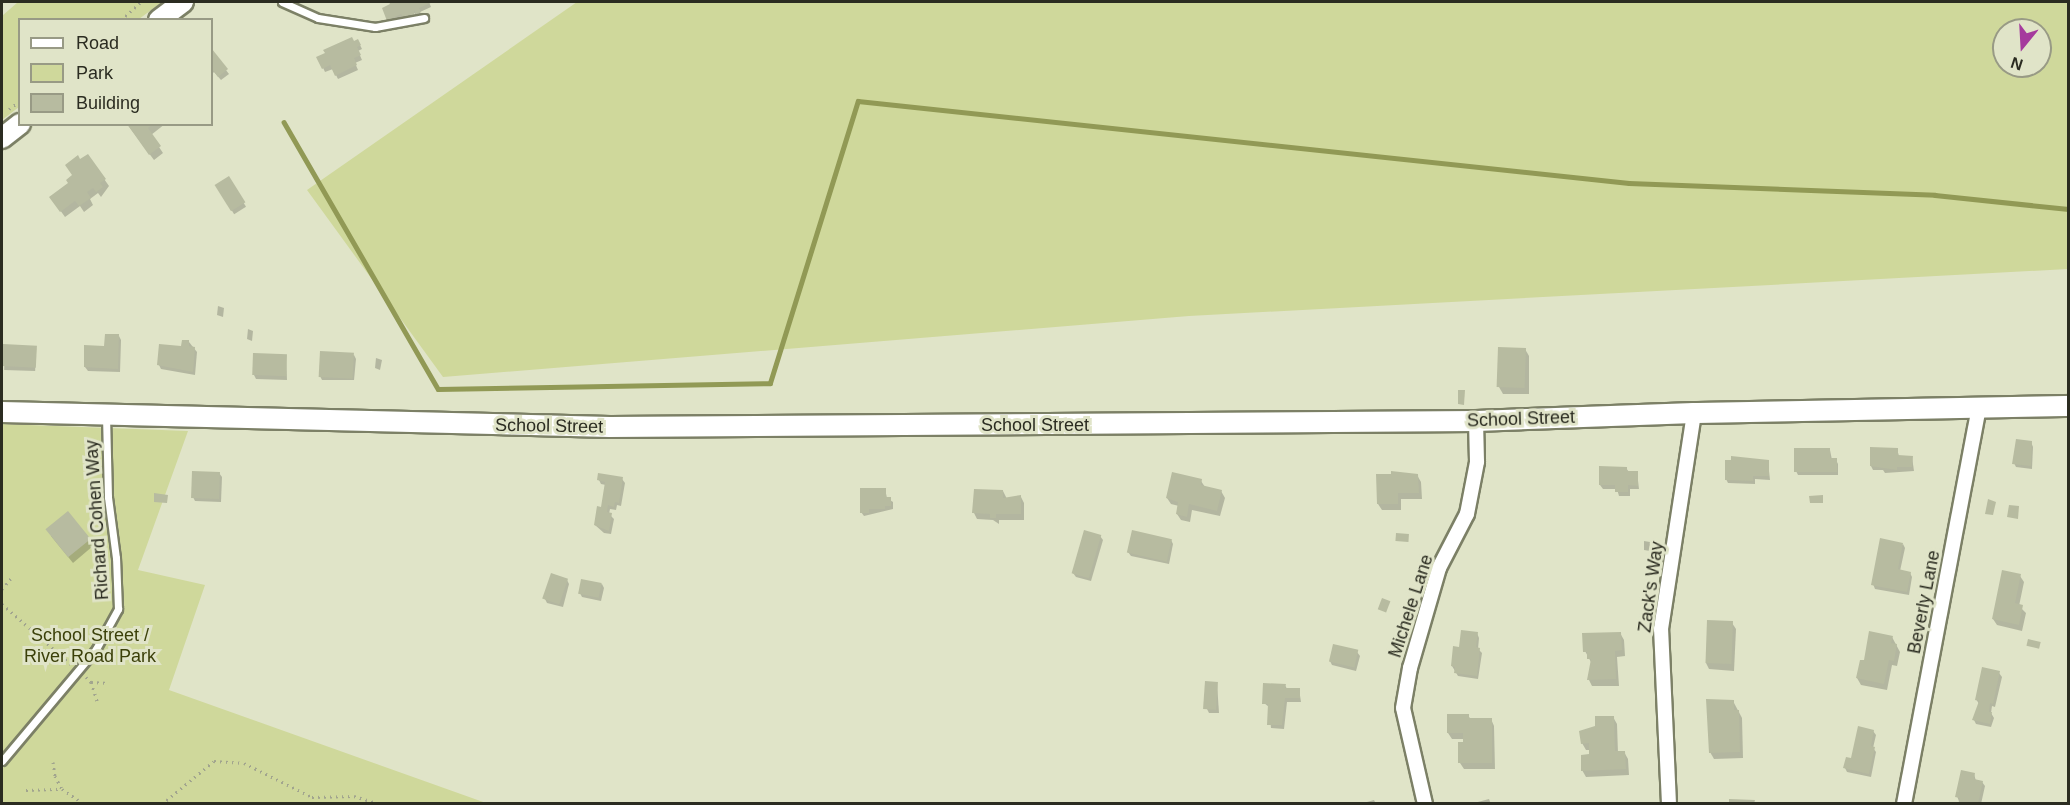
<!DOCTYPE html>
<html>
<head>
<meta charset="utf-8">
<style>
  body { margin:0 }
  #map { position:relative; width:2070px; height:805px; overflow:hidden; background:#e0e4c8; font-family:Arial,sans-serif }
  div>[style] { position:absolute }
  .green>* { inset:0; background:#cfd89b }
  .shadow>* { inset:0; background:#0003; transform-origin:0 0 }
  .stream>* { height:4.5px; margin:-2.25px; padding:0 2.25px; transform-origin:2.25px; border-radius:2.25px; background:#919955 }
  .building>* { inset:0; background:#b7bba0; transform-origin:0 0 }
  .path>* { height:3px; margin-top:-1.5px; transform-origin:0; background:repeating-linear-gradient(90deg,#a1a48e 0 1.5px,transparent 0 6px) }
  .roads { filter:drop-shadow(2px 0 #7c8066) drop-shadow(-2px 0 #7c8066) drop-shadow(0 2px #7c8066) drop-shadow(0 -2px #7c8066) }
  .lane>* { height:7px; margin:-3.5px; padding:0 3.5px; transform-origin:3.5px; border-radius:3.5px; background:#fff }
  .street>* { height:14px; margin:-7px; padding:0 7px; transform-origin:7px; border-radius:7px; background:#fff }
  .secondary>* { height:20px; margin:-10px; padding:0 10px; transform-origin:10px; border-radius:10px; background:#fff }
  span { translate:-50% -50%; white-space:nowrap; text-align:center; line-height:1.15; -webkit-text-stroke:6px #e0e4c8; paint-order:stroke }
  .street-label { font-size:18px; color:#2b2c21 }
  .park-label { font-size:18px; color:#3b4009 }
  .frame { position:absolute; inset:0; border:3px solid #2b2c21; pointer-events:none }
  .legend { position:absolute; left:18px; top:18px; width:195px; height:108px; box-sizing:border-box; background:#e0e4c8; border:2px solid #989a85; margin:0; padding:8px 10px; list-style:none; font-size:18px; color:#2b2c21 }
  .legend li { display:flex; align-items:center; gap:12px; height:30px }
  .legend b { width:30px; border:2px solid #989a85 }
  .north { position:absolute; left:1992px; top:18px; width:60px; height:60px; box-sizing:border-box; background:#e0e4c8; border:2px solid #989a85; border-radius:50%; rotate:198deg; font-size:16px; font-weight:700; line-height:24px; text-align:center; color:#2b2c21 }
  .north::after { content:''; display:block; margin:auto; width:21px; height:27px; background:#a53b9d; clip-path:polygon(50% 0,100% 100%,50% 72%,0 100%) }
</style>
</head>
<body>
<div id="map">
  <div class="green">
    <div style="clip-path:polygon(18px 2px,162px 2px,139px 19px,20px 20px,19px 107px,2px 120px,2px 16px)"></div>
    <div style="clip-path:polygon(evenodd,577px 2px,2068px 2px,2068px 269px,1189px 316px,443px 377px,307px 190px,577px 2px,2004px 30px,2040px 30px,2040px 66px,2004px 66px,2004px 30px)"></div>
    <div style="clip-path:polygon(2px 424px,188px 431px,138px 570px,205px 585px,169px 690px,486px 803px,2px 804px)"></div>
  </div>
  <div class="shadow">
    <div style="clip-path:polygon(391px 2px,429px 2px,431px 7px,420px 12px,422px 16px,419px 18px,411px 10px,415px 19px,405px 18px,391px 24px,389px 20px)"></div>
    <div style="clip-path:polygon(358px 41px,362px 49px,358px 51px,362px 60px,355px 63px,358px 70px,338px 79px,333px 69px,325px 72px,318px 57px)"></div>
    <div style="clip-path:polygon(212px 52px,229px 74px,221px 80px,214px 72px,212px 74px)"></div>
    <div style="clip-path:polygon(127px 124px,165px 124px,151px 135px,163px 153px,154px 160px)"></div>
    <div style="clip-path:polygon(88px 156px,109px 186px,101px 197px,98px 193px,90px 199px,93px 205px,84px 212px,80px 206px,65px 217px,55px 203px,69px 184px,80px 161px)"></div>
    <div style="left:228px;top:178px;width:34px;height:14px;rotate:58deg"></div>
    <div style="clip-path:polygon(218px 306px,224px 308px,223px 317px,217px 315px)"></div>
    <div style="clip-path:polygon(248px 329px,253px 331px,252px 341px,247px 339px)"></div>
    <div style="clip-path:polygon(119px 336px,121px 340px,120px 372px,88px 371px,85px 367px)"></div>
    <div style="clip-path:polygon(189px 342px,197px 352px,195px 375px,161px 369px,159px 365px)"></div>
    <div style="left:5px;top:346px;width:31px;height:24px;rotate:2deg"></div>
    <div style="clip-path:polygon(1525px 349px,1529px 356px,1529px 394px,1503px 394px,1499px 387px)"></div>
    <div style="clip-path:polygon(354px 355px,356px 359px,354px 380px,322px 380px,320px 376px)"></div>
    <div style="clip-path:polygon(286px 356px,287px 380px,256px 379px,254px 375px)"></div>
    <div style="clip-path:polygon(376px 358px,382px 360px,380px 370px,375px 368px)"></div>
    <div style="clip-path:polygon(2031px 442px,2033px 447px,2032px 469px,2016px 467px,2014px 463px)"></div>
    <div style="clip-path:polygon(1897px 449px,1899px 456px,1912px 457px,1914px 471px,1885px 473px,1883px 470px,1873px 470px,1871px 466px)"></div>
    <div style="clip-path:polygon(1830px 450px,1832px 460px,1836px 460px,1838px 464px,1838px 475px,1798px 475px,1796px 471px)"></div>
    <div style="clip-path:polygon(1768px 462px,1770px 480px,1755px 479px,1755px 484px,1728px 483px,1726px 479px)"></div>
    <div style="clip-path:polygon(1626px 468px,1629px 472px,1637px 472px,1639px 489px,1630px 489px,1630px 496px,1619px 496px,1617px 489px,1603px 489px,1600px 485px)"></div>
    <div style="clip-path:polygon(219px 473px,222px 477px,221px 502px,195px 501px,193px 497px)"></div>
    <div style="clip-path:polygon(1417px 475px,1421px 482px,1422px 499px,1401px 499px,1401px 510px,1382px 510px,1378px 504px)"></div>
    <div style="clip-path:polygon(622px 479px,625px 483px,621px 506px,617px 505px,616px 510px,610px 509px,609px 514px,614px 519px,611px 534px,604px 533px,595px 525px,602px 508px,606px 485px,601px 484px,599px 480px)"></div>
    <div style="clip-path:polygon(1201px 481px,1205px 487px,1221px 491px,1225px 498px,1220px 516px,1192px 510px,1190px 522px,1181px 520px,1177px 514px,1179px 506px,1171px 504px,1167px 498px)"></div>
    <div style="clip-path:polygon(885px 489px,887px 498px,893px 502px,893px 509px,864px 516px,861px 512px)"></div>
    <div style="clip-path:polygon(1003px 491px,1007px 499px,1021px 497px,1024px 503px,1024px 520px,999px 520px,999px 524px,993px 520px,977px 519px,974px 513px)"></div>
    <div style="clip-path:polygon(51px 536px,90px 540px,93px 546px,73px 563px)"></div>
    <div style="clip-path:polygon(1100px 536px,1103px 540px,1091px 581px,1076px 577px,1073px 573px)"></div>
    <div style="clip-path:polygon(1171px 540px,1173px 544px,1169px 564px,1131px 556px,1128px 552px)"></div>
    <div style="clip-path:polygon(1644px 541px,1650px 542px,1650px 551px,1644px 550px)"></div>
    <div style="clip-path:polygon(1903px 544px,1905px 548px,1900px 571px,1910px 573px,1912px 577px,1909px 595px,1875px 589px,1873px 584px)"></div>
    <div style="clip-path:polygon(2020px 576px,2024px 582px,2019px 606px,2026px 613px,2022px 631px,1997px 625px,1993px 619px)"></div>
    <div style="clip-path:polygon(567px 580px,569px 584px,563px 607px,547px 603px,545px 599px)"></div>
    <div style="clip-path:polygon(602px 584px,604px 588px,601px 601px,582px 597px,580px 593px)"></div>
    <div style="clip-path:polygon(1732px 623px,1736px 629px,1734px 671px,1709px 669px,1706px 663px)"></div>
    <div style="clip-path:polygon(1477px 633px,1479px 638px,1478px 649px,1482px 653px,1478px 679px,1458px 676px,1452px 666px,1460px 649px)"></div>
    <div style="clip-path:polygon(1620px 633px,1624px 640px,1625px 656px,1617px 657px,1619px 686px,1592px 686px,1589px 680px,1592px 664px,1585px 651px)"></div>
    <div style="clip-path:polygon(1892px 637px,1900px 652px,1897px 666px,1892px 665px,1887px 690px,1861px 685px,1857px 678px,1865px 662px)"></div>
    <div style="clip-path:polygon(1357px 652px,1360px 656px,1356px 671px,1332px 665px,1330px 661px)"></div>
    <div style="clip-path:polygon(1999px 673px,2002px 677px,1995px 707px,1992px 706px,1991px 713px,1994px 718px,1991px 727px,1976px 724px,1974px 720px,1979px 704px,1976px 699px)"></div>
    <div style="clip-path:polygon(1217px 683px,1219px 713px,1209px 713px,1207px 709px)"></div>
    <div style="clip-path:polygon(1285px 685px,1287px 689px,1299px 689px,1301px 702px,1287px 702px,1284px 729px,1271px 728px,1269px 707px,1264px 703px)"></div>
    <div style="clip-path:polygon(1733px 701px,1742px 718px,1743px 758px,1714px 759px,1710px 752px)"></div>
    <div style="clip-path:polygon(1468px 715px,1471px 720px,1491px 719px,1494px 726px,1495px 769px,1464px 769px,1460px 763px,1465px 739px,1452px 739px,1448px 733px)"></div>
    <div style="clip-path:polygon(1613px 717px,1617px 724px,1618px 753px,1624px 752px,1628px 759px,1629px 775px,1586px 777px,1582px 770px,1590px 755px,1590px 750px,1586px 750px,1582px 743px)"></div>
    <div style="clip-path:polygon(1873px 731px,1876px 735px,1873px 748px,1876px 752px,1871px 777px,1847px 772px,1845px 768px)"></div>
    <div style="clip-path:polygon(1974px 774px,1976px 781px,1982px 782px,1985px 786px,1981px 804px,1960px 804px,1957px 796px)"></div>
    <div style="clip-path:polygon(1489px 799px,1491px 804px,1474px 804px,1474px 803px)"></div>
    <div style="clip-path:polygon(1374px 800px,1376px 804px,1360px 804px)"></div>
  </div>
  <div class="stream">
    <div style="left:284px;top:122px;width:308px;rotate:60deg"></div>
    <div style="left:438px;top:389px;width:332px;rotate:-1deg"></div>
    <div style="left:770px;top:383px;width:295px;rotate:-72.7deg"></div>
    <div style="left:858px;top:101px;width:775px;rotate:6.07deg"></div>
    <div style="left:1629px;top:183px;width:306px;rotate:2.2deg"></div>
    <div style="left:1935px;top:195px;width:134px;rotate:6deg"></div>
  </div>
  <div class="building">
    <div style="clip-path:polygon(389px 2px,433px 2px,419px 8px,421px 12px,416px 14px,414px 10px,414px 15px,404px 19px,401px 14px,387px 21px,382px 8px,390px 4px)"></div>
    <div style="clip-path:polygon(352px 37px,354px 41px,358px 39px,361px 45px,357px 47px,361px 55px,354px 58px,357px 65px,335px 76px,330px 65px,322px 69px,316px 57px,325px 53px,323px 50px)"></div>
    <div style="clip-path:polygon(212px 49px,228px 69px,218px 77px,212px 69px)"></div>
    <div style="clip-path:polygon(127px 124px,153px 124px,148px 128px,161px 146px,149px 155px)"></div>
    <div style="clip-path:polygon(88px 154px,106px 179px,100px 183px,103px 187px,96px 192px,93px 188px,87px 192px,91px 198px,79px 206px,75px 201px,60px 212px,49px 197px,68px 183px,66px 180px,72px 175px,65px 165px,78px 155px,80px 159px)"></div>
    <div style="left:229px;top:176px;width:31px;height:17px;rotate:58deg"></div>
    <div style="clip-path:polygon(105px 334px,119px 334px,118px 369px,84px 367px,84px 345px,104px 346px)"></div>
    <div style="clip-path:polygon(182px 340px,189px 340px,189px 346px,195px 347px,193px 372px,157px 365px,159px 344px,181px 346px)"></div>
    <div style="left:3px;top:344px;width:34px;height:22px;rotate:3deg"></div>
    <div style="left:1498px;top:347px;width:28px;height:40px;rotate:2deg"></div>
    <div style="left:320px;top:351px;width:34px;height:26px;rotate:3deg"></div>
    <div style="left:253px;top:353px;width:34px;height:22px;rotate:2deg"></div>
    <div style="clip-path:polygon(1458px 390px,1465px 390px,1464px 405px,1458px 404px)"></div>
    <div style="clip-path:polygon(2016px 439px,2032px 441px,2031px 466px,2012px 464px)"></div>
    <div style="clip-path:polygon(1870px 447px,1898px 448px,1898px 455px,1913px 456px,1912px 467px,1897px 467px,1897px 470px,1870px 466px)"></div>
    <div style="clip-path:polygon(1794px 448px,1830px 448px,1830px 458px,1837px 458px,1837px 472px,1794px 472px)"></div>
    <div style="clip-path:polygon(1731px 456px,1769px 460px,1769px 476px,1753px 476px,1753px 481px,1725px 480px,1725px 460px,1731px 460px)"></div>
    <div style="clip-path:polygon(1599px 466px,1627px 467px,1627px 471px,1638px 471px,1638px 486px,1628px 485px,1628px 492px,1615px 492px,1615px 485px,1599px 485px)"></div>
    <div style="left:192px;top:471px;width:28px;height:27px;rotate:2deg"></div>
    <div style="clip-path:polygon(1391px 471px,1418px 474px,1419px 493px,1398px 493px,1398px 504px,1377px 504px,1376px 474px,1391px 474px)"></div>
    <div style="clip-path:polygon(1172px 472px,1202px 479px,1201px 485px,1222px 490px,1217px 511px,1189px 504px,1187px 517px,1176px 514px,1178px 502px,1166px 498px)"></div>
    <div style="clip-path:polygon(598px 473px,623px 477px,619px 503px,615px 502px,614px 507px,608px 505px,607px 512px,612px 513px,609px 531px,594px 525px,597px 506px,601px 507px,605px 482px,597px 480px)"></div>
    <div style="clip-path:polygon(860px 488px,886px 488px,886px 497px,891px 497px,891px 506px,885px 506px,885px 509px,869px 509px,869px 513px,860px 513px)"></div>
    <div style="clip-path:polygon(974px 489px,1003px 490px,1003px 498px,1021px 495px,1021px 514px,996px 514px,996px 518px,990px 518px,990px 514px,972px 513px)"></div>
    <div style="clip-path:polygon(154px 493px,168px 495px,167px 503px,154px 502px)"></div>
    <div style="clip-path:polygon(1823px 495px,1823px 503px,1810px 503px,1809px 496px)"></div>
    <div style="clip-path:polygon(1988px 499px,1996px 502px,1993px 515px,1985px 514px)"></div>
    <div style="clip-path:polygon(2009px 505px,2019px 506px,2018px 519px,2007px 517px)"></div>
    <div style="left:68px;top:511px;width:36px;height:29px;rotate:51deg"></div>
    <div style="left:1084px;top:530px;width:18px;height:45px;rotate:16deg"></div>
    <div style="left:1132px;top:530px;width:41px;height:23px;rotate:13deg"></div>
    <div style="left:1396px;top:533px;width:13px;height:8px;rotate:4deg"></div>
    <div style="clip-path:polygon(1880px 538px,1903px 543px,1898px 569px,1911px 572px,1907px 592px,1871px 585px)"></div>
    <div style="clip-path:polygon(2002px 570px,2021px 574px,2015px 603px,2023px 605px,2019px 625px,1992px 619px)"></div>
    <div style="left:551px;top:573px;width:18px;height:27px;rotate:19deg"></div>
    <div style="left:581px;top:579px;width:21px;height:15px;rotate:11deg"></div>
    <div style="left:1382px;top:598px;width:9px;height:12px;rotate:21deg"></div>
    <div style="left:1707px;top:620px;width:26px;height:43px;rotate:2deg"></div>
    <div style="clip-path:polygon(1461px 630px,1478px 632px,1476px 647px,1480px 648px,1477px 676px,1454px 673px,1455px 667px,1451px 666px,1453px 646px,1459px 647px)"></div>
    <div style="clip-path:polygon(1869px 631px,1893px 636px,1891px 643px,1897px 644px,1894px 661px,1889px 660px,1884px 684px,1856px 678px,1860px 660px,1864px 660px)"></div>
    <div style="clip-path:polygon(1621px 632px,1622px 650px,1615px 651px,1616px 679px,1587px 680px,1591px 659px,1587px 659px,1587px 652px,1583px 652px,1582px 633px)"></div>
    <div style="left:2028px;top:639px;width:13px;height:7px;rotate:13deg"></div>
    <div style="left:1333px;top:644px;width:26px;height:18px;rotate:13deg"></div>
    <div style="clip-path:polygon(1982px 667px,2000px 671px,1993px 704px,1990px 703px,1989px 712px,1992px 712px,1990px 724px,1972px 720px,1979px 701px,1975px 700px)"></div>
    <div style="left:1205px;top:681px;width:13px;height:28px;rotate:4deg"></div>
    <div style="clip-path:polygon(1263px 683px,1286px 684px,1285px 688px,1300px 688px,1300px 698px,1285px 698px,1282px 725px,1267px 725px,1268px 704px,1262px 704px)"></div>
    <div style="clip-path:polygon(1706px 699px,1734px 700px,1734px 710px,1739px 710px,1740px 752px,1709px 753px)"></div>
    <div style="clip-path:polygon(1447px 714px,1469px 714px,1469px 718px,1492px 718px,1492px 763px,1458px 763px,1458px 742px,1463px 742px,1463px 733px,1447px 733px)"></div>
    <div style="clip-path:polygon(1595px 716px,1614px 716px,1615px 751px,1625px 751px,1626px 769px,1581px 771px,1581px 755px,1589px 754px,1589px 743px,1581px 744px,1579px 731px,1595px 726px)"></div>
    <div style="clip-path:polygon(1858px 726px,1874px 730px,1871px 746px,1875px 747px,1869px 774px,1843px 768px,1846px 757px,1851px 758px)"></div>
    <div style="clip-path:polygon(1961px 770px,1975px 773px,1974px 779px,1983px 781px,1978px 804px,1958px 804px,1960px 798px,1955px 797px)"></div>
    <div style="clip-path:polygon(1729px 799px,1755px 800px,1754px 804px,1729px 804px)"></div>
  </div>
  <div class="path">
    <div style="left:121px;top:20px;width:27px;rotate:-42deg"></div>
    <div style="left:9px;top:109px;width:14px;rotate:-36deg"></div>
    <div style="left:2px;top:589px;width:16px;rotate:-50deg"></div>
    <div style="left:2px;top:604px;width:93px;rotate:41.1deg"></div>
    <div style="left:86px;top:677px;width:7px;rotate:45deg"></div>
    <div style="left:91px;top:682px;width:18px;rotate:3deg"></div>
    <div style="left:91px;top:682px;width:22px;rotate:72deg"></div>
    <div style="left:53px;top:762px;width:14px;rotate:82deg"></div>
    <div style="left:55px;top:776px;width:15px;rotate:62deg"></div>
    <div style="left:62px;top:789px;width:27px;rotate:34deg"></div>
    <div style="left:26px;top:790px;width:36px;rotate:-2deg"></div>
    <div style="left:162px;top:804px;width:67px;rotate:-39.6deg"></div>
    <div style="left:214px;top:761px;width:30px;rotate:4deg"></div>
    <div style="left:244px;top:763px;width:76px;rotate:26.6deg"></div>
    <div style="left:312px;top:797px;width:42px;rotate:-1.4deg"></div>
    <div style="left:354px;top:796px;width:28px;rotate:17deg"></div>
  </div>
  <div class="roads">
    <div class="lane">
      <div style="left:282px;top:2px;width:39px;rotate:24deg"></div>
      <div style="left:318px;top:18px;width:58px;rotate:9deg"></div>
      <div style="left:375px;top:27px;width:50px;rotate:-10.4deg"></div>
      <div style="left:2px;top:761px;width:146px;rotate:-50deg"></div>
      <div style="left:96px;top:649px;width:46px;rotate:-61.2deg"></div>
      <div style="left:118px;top:609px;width:51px;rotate:-92.2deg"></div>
      <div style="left:116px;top:558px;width:62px;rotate:-97.5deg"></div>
      <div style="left:108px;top:497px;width:81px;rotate:-91.4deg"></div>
    </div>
    <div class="street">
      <div style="left:1425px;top:804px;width:98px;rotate:-102.9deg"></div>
      <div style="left:1403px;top:708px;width:41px;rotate:-80.1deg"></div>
      <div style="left:1410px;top:668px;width:104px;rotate:-73.8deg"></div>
      <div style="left:1439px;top:568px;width:61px;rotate:-62.6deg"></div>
      <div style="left:1467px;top:514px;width:53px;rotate:-79.1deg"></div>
      <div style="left:1477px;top:462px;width:41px;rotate:-91.4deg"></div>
      <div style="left:1669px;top:804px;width:175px;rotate:-92.6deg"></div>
      <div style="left:1661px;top:629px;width:219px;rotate:-81.3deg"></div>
      <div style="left:1904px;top:804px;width:404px;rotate:-79.3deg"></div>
    </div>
    <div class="secondary">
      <div style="left:159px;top:20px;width:30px;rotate:-37deg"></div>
      <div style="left:2px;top:138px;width:23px;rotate:-38deg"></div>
      <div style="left:2px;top:412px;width:608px;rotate:1.41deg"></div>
      <div style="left:610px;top:427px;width:866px;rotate:-0.4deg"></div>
      <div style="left:1476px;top:421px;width:218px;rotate:-2.1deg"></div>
      <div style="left:1694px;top:413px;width:374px;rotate:-1.1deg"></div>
    </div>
  </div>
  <div class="street-label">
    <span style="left:1521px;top:419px;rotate:-2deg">School Street</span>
    <span style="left:1035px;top:425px">School Street</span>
    <span style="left:549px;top:426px;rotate:1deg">School Street</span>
    <span style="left:97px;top:520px;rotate:-94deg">Richard Cohen Way</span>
    <span style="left:1651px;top:587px;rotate:-82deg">Zack's Way</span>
    <span style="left:1924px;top:602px;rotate:-79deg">Beverly Lane</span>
    <span style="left:1411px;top:606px;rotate:-72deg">Michele Lane</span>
  </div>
  <div class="park-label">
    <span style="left:90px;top:646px">School Street /<br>River Road Park</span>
  </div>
  <div class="frame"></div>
  <ul class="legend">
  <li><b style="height:8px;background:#fff"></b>Road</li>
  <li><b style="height:16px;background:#cfd89b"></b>Park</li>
  <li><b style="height:16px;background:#b7bba0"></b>Building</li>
  </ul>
  <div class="north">N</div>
</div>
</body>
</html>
